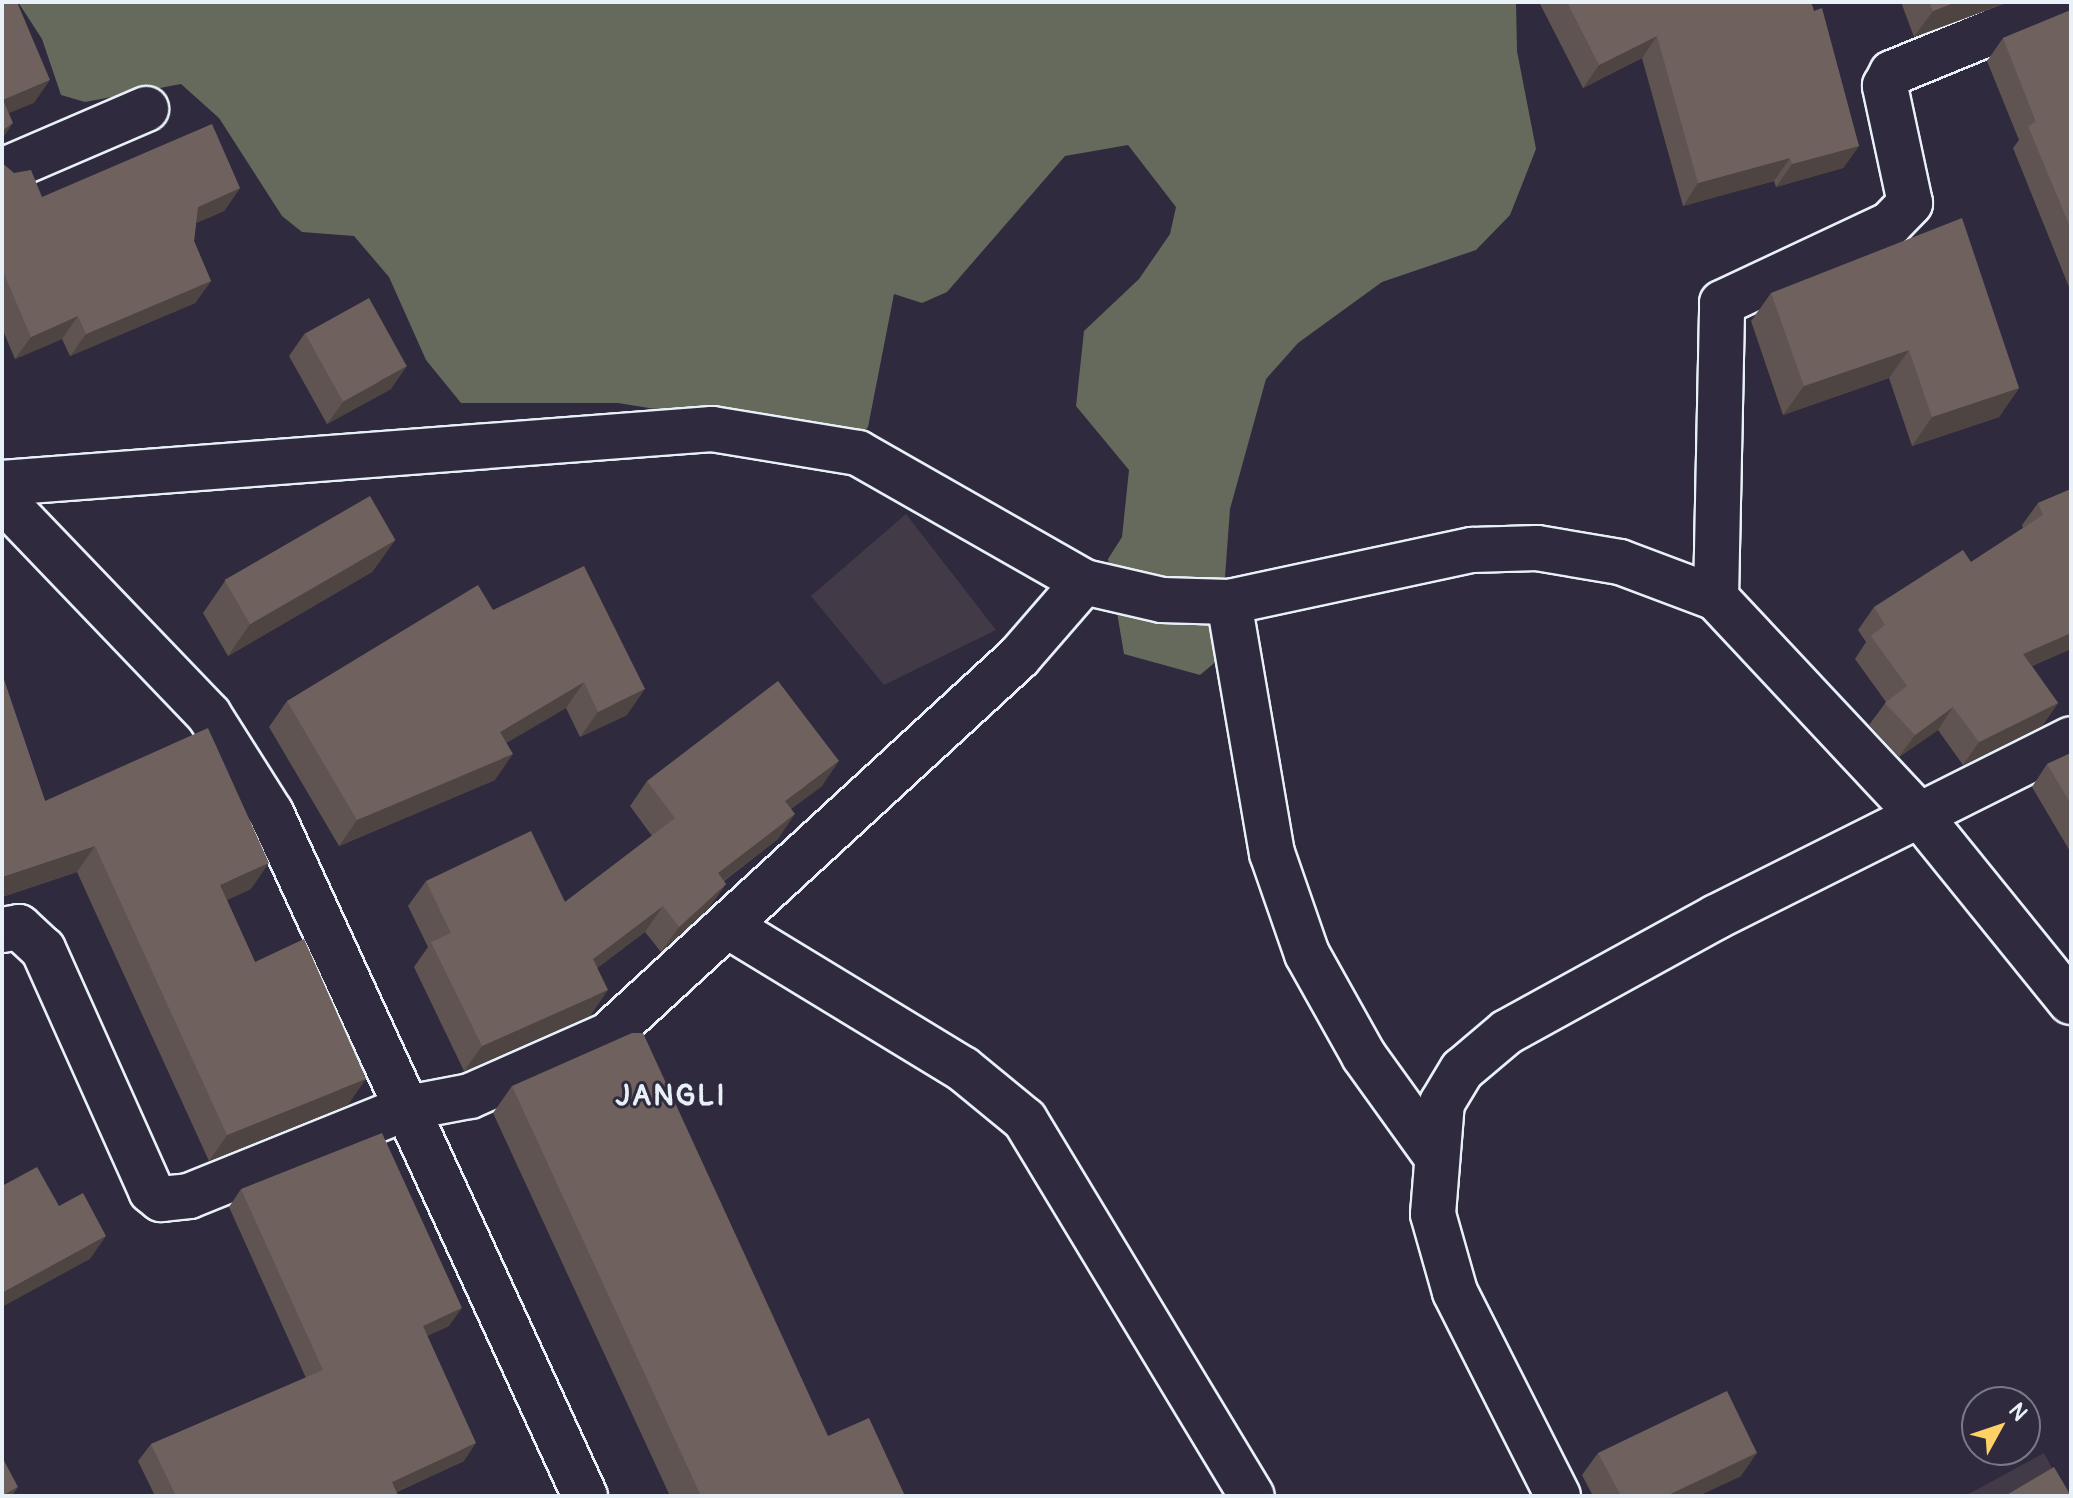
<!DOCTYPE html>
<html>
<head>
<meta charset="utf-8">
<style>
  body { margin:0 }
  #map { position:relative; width:2073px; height:1498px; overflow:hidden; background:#2f2a3d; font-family:Pangolin,sans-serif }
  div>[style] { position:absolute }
  .built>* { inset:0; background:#423b47 }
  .green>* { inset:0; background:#666a5d }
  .roads { filter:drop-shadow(2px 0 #e8f1f8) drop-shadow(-2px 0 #e8f1f8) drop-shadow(0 2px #e8f1f8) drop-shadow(0 -2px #e8f1f8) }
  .minor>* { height:44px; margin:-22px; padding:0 22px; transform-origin:22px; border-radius:22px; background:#2f2a3d }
  .wall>* { inset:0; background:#5f5451 }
  .shaded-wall>* { inset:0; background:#4e4542 }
  .building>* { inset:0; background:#6f625e; transform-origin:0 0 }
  span { translate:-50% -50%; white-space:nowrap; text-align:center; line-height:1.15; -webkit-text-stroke:6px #2f2a3d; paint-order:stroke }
  .district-label { font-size:30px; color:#e8f1f8; font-weight:700; letter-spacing:2px }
  .frame { position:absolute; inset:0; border:4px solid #e8f1f8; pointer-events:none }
  .north { position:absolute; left:1961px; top:1386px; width:80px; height:80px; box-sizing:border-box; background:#2f2a3d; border:2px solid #797a88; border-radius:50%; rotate:50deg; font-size:22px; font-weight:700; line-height:32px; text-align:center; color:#e8f1f8 }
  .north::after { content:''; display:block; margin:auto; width:28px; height:36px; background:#ffd166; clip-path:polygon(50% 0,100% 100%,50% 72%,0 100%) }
</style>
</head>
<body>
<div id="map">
  <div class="built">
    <div style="clip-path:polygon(906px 514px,996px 630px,884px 685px,811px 596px)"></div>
    <div style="clip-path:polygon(2044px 1453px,2067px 1496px,1965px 1496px)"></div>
  </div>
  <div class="green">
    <div style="clip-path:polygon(18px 2px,1516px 2px,1517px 51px,1536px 149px,1510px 215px,1476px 250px,1382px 282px,1298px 343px,1266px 379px,1230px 509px,1219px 659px,1200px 675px,1124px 654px,1108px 559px,1122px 537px,1129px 470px,1076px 406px,1084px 331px,1139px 279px,1170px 234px,1176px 207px,1128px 145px,1065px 156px,947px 292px,922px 303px,894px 294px,868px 427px,855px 441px,618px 403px,461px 403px,426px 360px,389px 277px,354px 236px,302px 232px,282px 216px,219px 118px,181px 84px,85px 102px,61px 95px,42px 39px)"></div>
  </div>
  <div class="roads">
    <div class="minor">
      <div style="left:2px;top:171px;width:157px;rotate:-23.3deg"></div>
      <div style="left:2px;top:483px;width:712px;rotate:-4.35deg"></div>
      <div style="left:712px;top:429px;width:148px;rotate:9.3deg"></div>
      <div style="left:858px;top:453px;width:260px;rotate:29.7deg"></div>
      <div style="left:1084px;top:582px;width:80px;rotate:13deg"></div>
      <div style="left:1162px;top:600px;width:67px;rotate:1.7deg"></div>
      <div style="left:1229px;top:602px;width:249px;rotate:-12.1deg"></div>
      <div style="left:1472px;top:550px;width:65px;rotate:-1.8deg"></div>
      <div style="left:1537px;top:548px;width:84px;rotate:9.6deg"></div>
      <div style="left:1620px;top:562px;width:103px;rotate:20.6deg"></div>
      <div style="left:1716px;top:598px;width:300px;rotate:46.9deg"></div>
      <div style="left:1921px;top:817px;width:238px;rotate:51deg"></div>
      <div style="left:2px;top:499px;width:299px;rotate:46.2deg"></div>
      <div style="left:209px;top:715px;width:116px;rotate:57.7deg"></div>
      <div style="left:271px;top:813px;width:752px;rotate:65.31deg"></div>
      <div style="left:1716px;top:598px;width:295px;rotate:-88.8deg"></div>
      <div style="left:1722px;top:303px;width:186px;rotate:-25.2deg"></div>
      <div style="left:1890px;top:224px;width:29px;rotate:-46deg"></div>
      <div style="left:1910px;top:203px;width:120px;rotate:-102.1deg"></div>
      <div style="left:1885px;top:86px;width:15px;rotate:-62deg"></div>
      <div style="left:1892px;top:73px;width:187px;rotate:-22.3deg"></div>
      <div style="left:1229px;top:602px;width:255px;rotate:80.3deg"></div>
      <div style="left:1272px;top:853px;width:107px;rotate:70.9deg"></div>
      <div style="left:1307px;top:954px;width:117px;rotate:60.8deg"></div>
      <div style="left:1364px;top:1056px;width:118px;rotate:54.3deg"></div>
      <div style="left:731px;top:928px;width:271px;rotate:31.3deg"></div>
      <div style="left:963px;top:1069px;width:80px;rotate:39.4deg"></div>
      <div style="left:1025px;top:1120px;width:439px;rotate:58.9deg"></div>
      <div style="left:2px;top:930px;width:17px;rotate:-10deg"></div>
      <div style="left:19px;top:927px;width:33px;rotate:43deg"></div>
      <div style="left:43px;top:949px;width:265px;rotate:65.9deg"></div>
      <div style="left:151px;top:1191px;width:13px;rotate:39deg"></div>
      <div style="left:161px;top:1199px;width:28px;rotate:-6deg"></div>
      <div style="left:189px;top:1196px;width:235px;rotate:-22deg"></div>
      <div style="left:407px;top:1108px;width:64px;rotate:-10.8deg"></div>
      <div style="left:470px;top:1096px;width:151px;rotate:-23.8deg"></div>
      <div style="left:608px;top:1035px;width:558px;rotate:-42.6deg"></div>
      <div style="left:1019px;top:657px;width:99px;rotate:-49.1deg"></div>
      <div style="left:1558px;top:1496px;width:229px;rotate:-116.8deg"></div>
      <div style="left:1455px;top:1292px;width:81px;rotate:-105.8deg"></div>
      <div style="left:1433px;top:1214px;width:111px;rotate:-85.4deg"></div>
      <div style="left:1442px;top:1103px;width:39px;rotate:-59deg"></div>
      <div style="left:1462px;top:1070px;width:59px;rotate:-40.2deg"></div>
      <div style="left:1507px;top:1032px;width:239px;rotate:-28.8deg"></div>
      <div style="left:1716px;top:917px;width:397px;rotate:-26.6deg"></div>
    </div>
  </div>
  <div class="wall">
    <div style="clip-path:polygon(1539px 2px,1811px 2px,1859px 146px,1843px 168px,1776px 187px,1774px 181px,1683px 206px,1642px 58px,1583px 88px)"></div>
    <div style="clip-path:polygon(1901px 2px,2009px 2px,1914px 37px)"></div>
    <div style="clip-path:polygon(2071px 10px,2071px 286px,2069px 287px,2013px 148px,2019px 140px,1987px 61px,2003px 38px)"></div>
    <div style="clip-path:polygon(2px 163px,42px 197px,240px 188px,224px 211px,196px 223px,194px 241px,211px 281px,195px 303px,70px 356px,62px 339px,15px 359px,2px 328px)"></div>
    <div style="clip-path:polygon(1771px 293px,2019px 388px,1999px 417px,1912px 446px,1889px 378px,1783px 415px,1751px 321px)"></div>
    <div style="clip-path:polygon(305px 333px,391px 389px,327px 424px,289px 356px)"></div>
    <div style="clip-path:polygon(2071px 489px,2071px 649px,2032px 666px,2058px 703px,2042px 726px,1963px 765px,1938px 730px,1899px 757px,1869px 725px,1886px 702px,1855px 659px,1866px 642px,1858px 630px,1874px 607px,1971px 562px,2023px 528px,2022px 525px,2038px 503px)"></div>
    <div style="clip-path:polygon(395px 540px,372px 572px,228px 656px,203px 613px,225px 581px)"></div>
    <div style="clip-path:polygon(493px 610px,627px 715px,580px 737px,566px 708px,506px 743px,495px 780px,339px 846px,269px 727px,287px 701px)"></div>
    <div style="clip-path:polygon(2px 674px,45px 801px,251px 889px,227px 900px,255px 962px,348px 1105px,209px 1161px,77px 872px,2px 897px)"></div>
    <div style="clip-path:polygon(2071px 753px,2071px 853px,2032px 787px,2047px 764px)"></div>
    <div style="clip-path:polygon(647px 781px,822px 786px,791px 809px,778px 839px,724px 881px,726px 884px,708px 909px,661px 952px,645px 932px,597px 968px,591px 1015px,464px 1071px,414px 967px,428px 947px,408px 906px,426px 881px,565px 902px,652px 836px,630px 806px)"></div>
    <div style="clip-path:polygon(512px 1086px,828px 1436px,905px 1496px,670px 1496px,493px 1113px)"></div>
    <div style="clip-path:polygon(241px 1189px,449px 1326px,427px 1336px,464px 1461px,397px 1492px,398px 1496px,155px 1496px,138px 1461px,151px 1444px,306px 1378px,229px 1207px)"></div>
    <div style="clip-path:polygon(1598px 1453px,1741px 1476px,1698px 1496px,1593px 1496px,1582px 1475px)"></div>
  </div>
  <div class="shaded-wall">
    <div style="clip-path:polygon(1956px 2px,2009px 2px,1914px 37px,1933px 11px)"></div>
    <div style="clip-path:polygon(1657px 36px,1642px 58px,1583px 88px,1599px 65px)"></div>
    <div style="clip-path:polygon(50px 80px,34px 103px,2px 116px,3px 100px)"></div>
    <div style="clip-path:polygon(13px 123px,2px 139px,2px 131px)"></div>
    <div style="clip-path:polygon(1859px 146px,1843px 168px,1776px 187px,1792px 164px)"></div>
    <div style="clip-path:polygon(1790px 158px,1774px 181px,1683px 206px,1698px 183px)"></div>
    <div style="clip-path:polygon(240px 188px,224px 211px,182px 229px,198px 207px)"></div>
    <div style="clip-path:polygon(211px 281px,195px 303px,70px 356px,86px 334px)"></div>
    <div style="clip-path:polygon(78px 316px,62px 339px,15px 359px,31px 337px)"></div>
    <div style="clip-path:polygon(1909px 350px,1889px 378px,1783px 415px,1804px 386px)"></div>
    <div style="clip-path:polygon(407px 366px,391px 389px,327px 424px,343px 402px)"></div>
    <div style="clip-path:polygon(2019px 388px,1999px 417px,1912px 446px,1932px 417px)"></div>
    <div style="clip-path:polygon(395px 540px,372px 572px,228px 656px,250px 624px)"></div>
    <div style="clip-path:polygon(2071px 633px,2071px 649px,2007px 676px,2023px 654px)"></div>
    <div style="clip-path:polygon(584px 682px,566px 708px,482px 757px,500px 732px)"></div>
    <div style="clip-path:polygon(645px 689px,627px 715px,580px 737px,598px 712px)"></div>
    <div style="clip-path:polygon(2058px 703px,2042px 726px,1963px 765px,1979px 742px)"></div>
    <div style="clip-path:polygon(1953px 707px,1938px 730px,1899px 757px,1915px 735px)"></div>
    <div style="clip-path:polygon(513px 754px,495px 780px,339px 846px,357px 820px)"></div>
    <div style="clip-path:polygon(839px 761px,822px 786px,768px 826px,785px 801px)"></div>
    <div style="clip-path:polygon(795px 814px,778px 839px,700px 898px,718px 873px)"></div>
    <div style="clip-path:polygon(95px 846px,77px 872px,2px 897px,2px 877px)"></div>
    <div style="clip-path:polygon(269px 863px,251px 889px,202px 911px,220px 885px)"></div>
    <div style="clip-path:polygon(726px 884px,708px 909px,661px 952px,679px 927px)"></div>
    <div style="clip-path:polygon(663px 906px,645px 932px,576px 984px,593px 959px)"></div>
    <div style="clip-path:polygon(608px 990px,591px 1015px,464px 1071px,482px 1046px)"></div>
    <div style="clip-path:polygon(366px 1079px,348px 1105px,209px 1161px,227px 1135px)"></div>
    <div style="clip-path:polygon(106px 1236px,90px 1259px,2px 1307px,2px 1293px)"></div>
    <div style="clip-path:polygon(462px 1308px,449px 1326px,411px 1343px,423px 1326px)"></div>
    <div style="clip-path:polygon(476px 1443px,464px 1461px,387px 1496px,392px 1482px)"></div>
    <div style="clip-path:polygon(1757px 1453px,1741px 1476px,1698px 1496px,1666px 1496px)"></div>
    <div style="clip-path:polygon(18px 1487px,12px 1496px,2px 1496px)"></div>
  </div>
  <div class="building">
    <div style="clip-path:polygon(2px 2px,17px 2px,50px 80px,3px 100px,13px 123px,2px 131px)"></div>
    <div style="clip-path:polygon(1567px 2px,1811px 2px,1814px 11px,1822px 8px,1859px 146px,1792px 164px,1790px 158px,1698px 183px,1657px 36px,1599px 65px)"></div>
    <div style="clip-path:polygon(1929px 2px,1956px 2px,1933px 11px)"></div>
    <div style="clip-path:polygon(2071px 10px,2071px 229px,2028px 126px,2036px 122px,2003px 38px)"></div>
    <div style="clip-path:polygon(212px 124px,240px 188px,198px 207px,194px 241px,211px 281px,86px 334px,78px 316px,31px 337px,2px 269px,2px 163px,14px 173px,31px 170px,42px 197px)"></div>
    <div style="clip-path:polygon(1962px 218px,2019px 388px,1932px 417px,1909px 350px,1804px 386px,1771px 293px)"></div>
    <div style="left:369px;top:298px;width:78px;height:73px;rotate:61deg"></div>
    <div style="clip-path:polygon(2071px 489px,2071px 633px,2023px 654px,2058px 703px,1979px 742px,1953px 707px,1915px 735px,1885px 703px,1907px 686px,1871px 636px,1885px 625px,1874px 607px,1963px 550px,1971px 562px,2043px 515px,2038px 503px)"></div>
    <div style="left:370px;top:496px;width:51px;height:168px;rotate:60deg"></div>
    <div style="clip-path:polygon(584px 566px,645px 689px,598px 712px,584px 682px,500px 732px,513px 754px,357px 820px,287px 701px,478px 585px,493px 610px)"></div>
    <div style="clip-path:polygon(2px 674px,45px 801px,208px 728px,269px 863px,220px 885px,255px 962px,304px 939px,366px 1079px,227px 1135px,95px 846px,2px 877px)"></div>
    <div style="clip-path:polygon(778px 681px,839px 761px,785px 801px,795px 814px,718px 873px,726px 884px,679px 927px,663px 906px,593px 959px,608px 990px,482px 1046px,431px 942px,451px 933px,426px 881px,531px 831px,565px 902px,675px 818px,647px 781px)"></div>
    <div style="clip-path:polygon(2071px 753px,2071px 804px,2047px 764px)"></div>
    <div style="clip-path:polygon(632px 1033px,643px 1033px,828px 1436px,869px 1418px,905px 1496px,701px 1496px,512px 1086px)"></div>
    <div style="clip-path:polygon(382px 1133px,462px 1308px,423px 1326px,476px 1443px,392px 1482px,398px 1496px,176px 1496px,151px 1444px,323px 1370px,241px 1189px)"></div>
    <div style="clip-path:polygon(37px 1167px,59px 1206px,83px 1193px,106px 1236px,2px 1293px,2px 1186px)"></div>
    <div style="clip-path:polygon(1727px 1391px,1757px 1453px,1666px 1496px,1621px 1496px,1598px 1453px)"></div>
    <div style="clip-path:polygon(2px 1457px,18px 1487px,2px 1496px)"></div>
    <div style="clip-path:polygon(2054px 1467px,2071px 1496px,2005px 1496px)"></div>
  </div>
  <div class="district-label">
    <span style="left:671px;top:1096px">JANGLI</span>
  </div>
  <div class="frame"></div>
  <div class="north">N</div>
</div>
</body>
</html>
